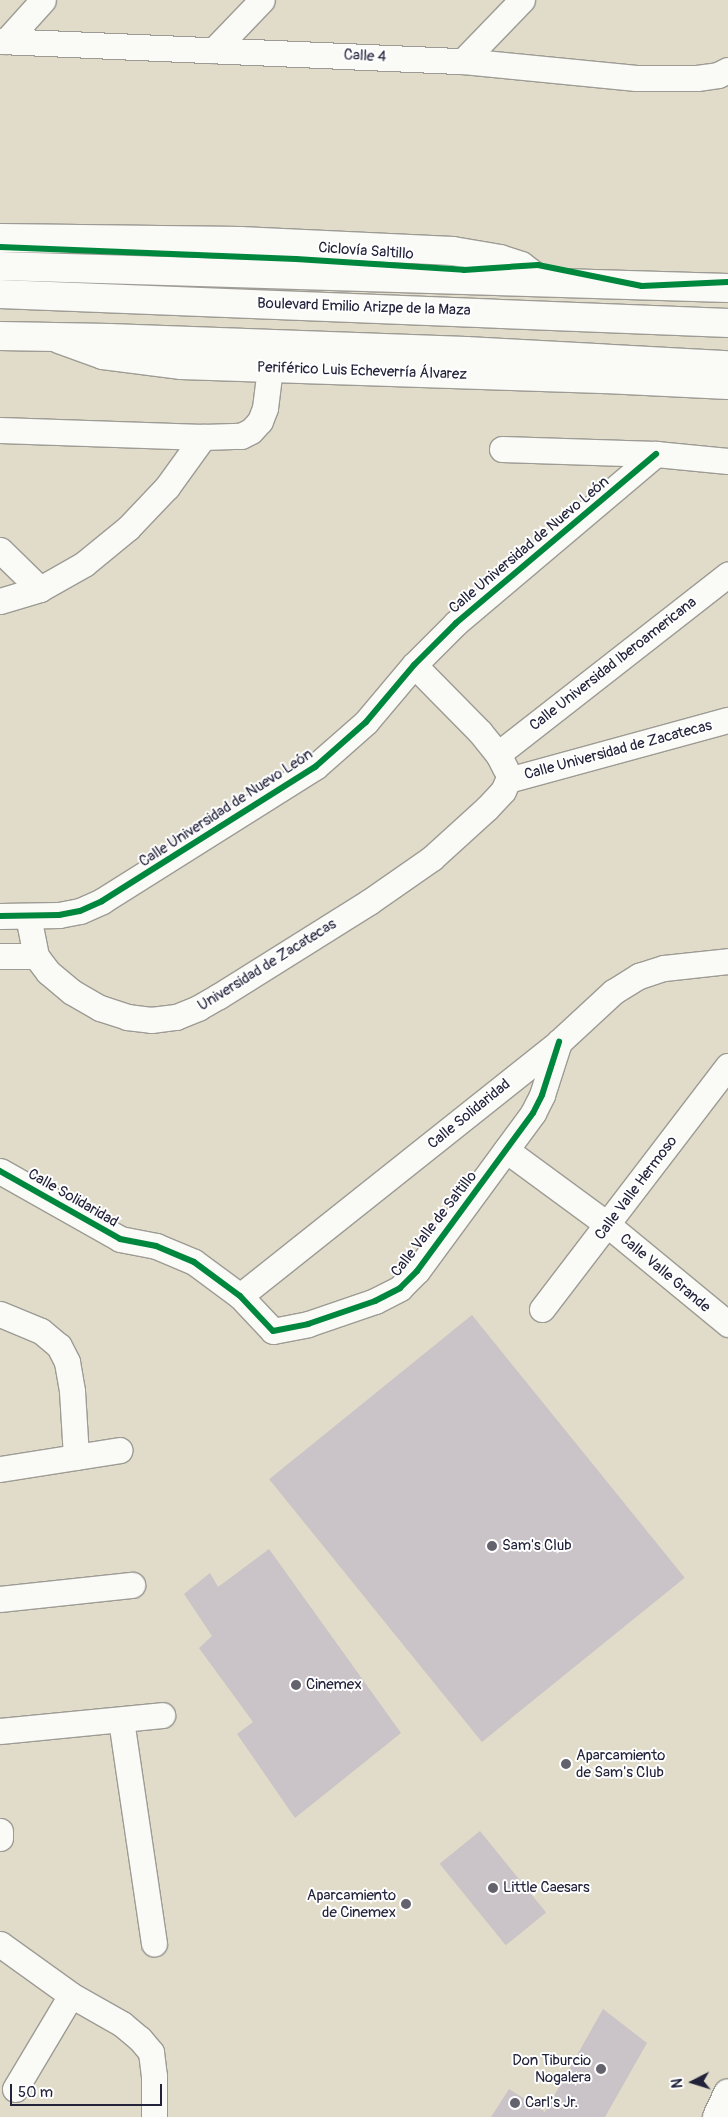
<!DOCTYPE html>
<html>
<head>
<meta charset="utf-8">
<style>
  body { margin:0 }
  #map { position:relative; width:728px; height:2117px; overflow:hidden; background:#e0dcc9; font-family:Pangolin,sans-serif }
  div>[style] { position:absolute }
  .building>* { inset:0; background:#cac3c7; transform-origin:0 0 }
  .roads { filter:drop-shadow(1px 0 #9d9b94) drop-shadow(-1px 0 #9d9b94) drop-shadow(0 1px #9d9b94) drop-shadow(0 -1px #9d9b94) }
  .minor>* { height:25px; margin:-12.5px; padding:0 12.5px; transform-origin:12.5px; border-radius:12.5px; background:#fafaf7 }
  .tertiary>* { height:28px; margin:-14px; padding:0 14px; transform-origin:14px; border-radius:14px; background:#fafaf7 }
  .secondary>* { height:28px; margin:-14px; padding:0 14px; transform-origin:14px; border-radius:14px; background:#fafaf7 }
  .primary>* { height:28px; margin:-14px; padding:0 14px; transform-origin:14px; border-radius:14px; background:#fafaf7 }
  .trunk>* { height:28px; margin:-14px; padding:0 14px; transform-origin:14px; border-radius:14px; background:#fafaf7 }
  .cycleway>* { height:6px; margin:-3px; padding:0 3px; transform-origin:3px; border-radius:3px; background:#00873e }
  .dots>* { width:14px; height:14px; translate:-50% -50%; box-sizing:border-box; border:2px solid #fff; border-radius:50% }
  span { translate:-50% -50%; white-space:nowrap; text-align:center; line-height:1.15; -webkit-text-stroke:4px #fff; paint-order:stroke }
  .street-label { font-size:15px; color:#22223b }
  .poi-label { font-size:15px; color:#22223b }
  .left { translate:0 -50%; text-align:left }
  .right { translate:-100% -50%; text-align:right }
  .north { position:absolute; left:668px; top:2057px; width:50px; height:50px; -webkit-text-stroke:4px #fff; paint-order:stroke; rotate:265deg; font-size:14px; font-weight:700; line-height:20px; text-align:center; color:#22223b }
  .north::after { content:''; display:block; margin:auto; width:18px; height:22px; background:#22223b; clip-path:polygon(50% 0,100% 100%,50% 72%,0 100%) }
  .scale { position:absolute; left:10px; top:2084px; width:152px; height:22px; box-sizing:border-box; border:2px solid #22223b; border-top:0; padding-left:6px; font-size:15px; line-height:18px; white-space:nowrap; color:#22223b; -webkit-text-stroke:4px #fff; paint-order:stroke }
</style>
</head>
<body>
<div id="map">
  <div class="building">
    <div style="left:472px;top:1315px;width:338px;height:261px;rotate:51deg"></div>
    <div style="clip-path:polygon(269px 1549px,401px 1733px,295px 1818px,237px 1734px,253px 1722px,199px 1648px,212px 1636px,184px 1594px,210px 1573px,218px 1587px)"></div>
    <div style="left:480px;top:1831px;width:105px;height:52px;rotate:51deg"></div>
    <div style="clip-path:polygon(603px 2009px,647px 2043px,605px 2117px,491px 2117px,509px 2089px,545px 2112px)"></div>
  </div>
  <div class="roads">
    <div class="minor">
      <div style="left:0;top:41px;width:463px;rotate:2.5deg"></div>
      <div style="left:463px;top:61px;width:174px;rotate:5.6deg"></div>
      <div style="left:636px;top:78px;width:61px"></div>
      <div style="left:697px;top:78px;width:21px;rotate:-8deg"></div>
      <div style="left:718px;top:75px;width:11px;rotate:-27deg"></div>
      <div style="left:6px;top:41px;width:55px;rotate:-47.9deg"></div>
      <div style="left:214px;top:50px;width:69px;rotate:-46.2deg"></div>
      <div style="left:463px;top:61px;width:85px;rotate:-46deg"></div>
      <div style="left:0;top:430px;width:203px;rotate:2deg"></div>
      <div style="left:203px;top:437px;width:38px;rotate:-2deg"></div>
      <div style="left:241px;top:436px;width:11px;rotate:-27deg"></div>
      <div style="left:251px;top:431px;width:13px;rotate:-48deg"></div>
      <div style="left:260px;top:421px;width:14px;rotate:-69deg"></div>
      <div style="left:265px;top:408px;width:40px;rotate:-82.9deg"></div>
      <div style="left:502px;top:449px;width:154px;rotate:1.9deg"></div>
      <div style="left:656px;top:454px;width:72px;rotate:5.6deg"></div>
      <div style="left:0;top:550px;width:56px;rotate:44.3deg"></div>
      <div style="left:0;top:601px;width:42px;rotate:-16.7deg"></div>
      <div style="left:40px;top:589px;width:51px;rotate:-29.6deg"></div>
      <div style="left:84px;top:564px;width:57px;rotate:-39.3deg"></div>
      <div style="left:128px;top:528px;width:57px;rotate:-46.4deg"></div>
      <div style="left:167px;top:487px;width:62px;rotate:-54.2deg"></div>
      <div style="left:414px;top:665px;width:94px;rotate:45.4deg"></div>
      <div style="left:480px;top:732px;width:28px;rotate:51deg"></div>
      <div style="left:498px;top:754px;width:16px;rotate:63deg"></div>
      <div style="left:498px;top:754px;width:292px;rotate:-38deg"></div>
      <div style="left:508px;top:780px;width:228px;rotate:-15.3deg"></div>
      <div style="left:0;top:916px;width:59px;rotate:-1deg"></div>
      <div style="left:59px;top:915px;width:21px;rotate:-11deg"></div>
      <div style="left:80px;top:911px;width:24px;rotate:-24deg"></div>
      <div style="left:102px;top:901px;width:252px;rotate:-32.2deg"></div>
      <div style="left:315px;top:767px;width:68px;rotate:-41.4deg"></div>
      <div style="left:366px;top:722px;width:75px;rotate:-49.9deg"></div>
      <div style="left:414px;top:665px;width:59px;rotate:-45deg"></div>
      <div style="left:456px;top:623px;width:262px;rotate:-40.2deg"></div>
      <div style="left:28px;top:916px;width:41px;rotate:78.7deg"></div>
      <div style="left:36px;top:956px;width:20px;rotate:53deg"></div>
      <div style="left:48px;top:972px;width:31px;rotate:40deg"></div>
      <div style="left:72px;top:992px;width:32px;rotate:30deg"></div>
      <div style="left:100px;top:1008px;width:28px;rotate:18deg"></div>
      <div style="left:127px;top:1017px;width:24px;rotate:7deg"></div>
      <div style="left:151px;top:1020px;width:25px;rotate:-7deg"></div>
      <div style="left:176px;top:1017px;width:24px;rotate:-22deg"></div>
      <div style="left:198px;top:1008px;width:24px;rotate:-30deg"></div>
      <div style="left:219px;top:996px;width:177px;rotate:-32.1deg"></div>
      <div style="left:369px;top:902px;width:77px;rotate:-34.9deg"></div>
      <div style="left:432px;top:858px;width:74px;rotate:-42.3deg"></div>
      <div style="left:487px;top:808px;width:23px;rotate:-47deg"></div>
      <div style="left:503px;top:791px;width:12px;rotate:-66deg"></div>
      <div style="left:0;top:956px;width:36px"></div>
      <div style="left:506px;top:1150px;width:127px;rotate:36.3deg"></div>
      <div style="left:608px;top:1225px;width:156px;rotate:39.5deg"></div>
      <div style="left:0;top:1171px;width:138px;rotate:29.5deg"></div>
      <div style="left:120px;top:1239px;width:37px;rotate:11deg"></div>
      <div style="left:156px;top:1246px;width:41px;rotate:22.8deg"></div>
      <div style="left:194px;top:1262px;width:57px;rotate:36.5deg"></div>
      <div style="left:240px;top:1296px;width:48px;rotate:46.7deg"></div>
      <div style="left:273px;top:1331px;width:36px;rotate:-11deg"></div>
      <div style="left:308px;top:1324px;width:71px;rotate:-18.9deg"></div>
      <div style="left:375px;top:1301px;width:28px;rotate:-27deg"></div>
      <div style="left:400px;top:1288px;width:24px;rotate:-45deg"></div>
      <div style="left:417px;top:1271px;width:196px;rotate:-53.7deg"></div>
      <div style="left:533px;top:1113px;width:20px;rotate:-63deg"></div>
      <div style="left:542px;top:1095px;width:56px;rotate:-72.2deg"></div>
      <div style="left:240px;top:1296px;width:408px;rotate:-38.5deg"></div>
      <div style="left:559px;top:1042px;width:74px;rotate:-42.8deg"></div>
      <div style="left:613px;top:992px;width:31px;rotate:-32deg"></div>
      <div style="left:639px;top:976px;width:26px;rotate:-18deg"></div>
      <div style="left:664px;top:968px;width:64px;rotate:-6.2deg"></div>
      <div style="left:542px;top:1309px;width:306px;rotate:-52.6deg"></div>
      <div style="left:0;top:1314px;width:44px;rotate:22.5deg"></div>
      <div style="left:41px;top:1331px;width:23px;rotate:40deg"></div>
      <div style="left:59px;top:1346px;width:18px;rotate:63deg"></div>
      <div style="left:67px;top:1362px;width:29px;rotate:80deg"></div>
      <div style="left:72px;top:1391px;width:66px;rotate:86.5deg"></div>
      <div style="left:0;top:1469px;width:121px;rotate:-9deg"></div>
      <div style="left:0;top:1599px;width:133px;rotate:-6.1deg"></div>
      <div style="left:121px;top:1720px;width:226px;rotate:81.6deg"></div>
      <div style="left:0;top:1731px;width:163px;rotate:-5.6deg"></div>
      <div style="left:0;top:1831px;width:7px;rotate:90deg"></div>
      <div style="left:0;top:1944px;width:87px;rotate:35.7deg"></div>
      <div style="left:71px;top:1995px;width:59px;rotate:29.6deg"></div>
      <div style="left:122px;top:2024px;width:23px;rotate:40deg"></div>
      <div style="left:140px;top:2039px;width:17px;rotate:50deg"></div>
      <div style="left:151px;top:2052px;width:24px;rotate:83deg"></div>
      <div style="left:154px;top:2076px;width:41px;rotate:90deg"></div>
      <div style="left:15px;top:2089px;width:109px;rotate:-59.2deg"></div>
    </div>
    <div class="tertiary">
      <div style="left:0;top:238px;width:240px;rotate:0.7deg"></div>
      <div style="left:240px;top:241px;width:213px;rotate:2.7deg"></div>
      <div style="left:453px;top:251px;width:48px;rotate:9.7deg"></div>
      <div style="left:500px;top:259px;width:22px;rotate:18deg"></div>
      <div style="left:521px;top:266px;width:26px;rotate:37deg"></div>
    </div>
    <div class="secondary">
      <div style="left:0;top:266px;width:728px;rotate:1.73deg"></div>
      <div style="left:59px;top:339px;width:47px;rotate:20deg"></div>
      <div style="left:103px;top:355px;width:79px;rotate:7.3deg"></div>
      <div style="left:181px;top:365px;width:421px;rotate:1.9deg"></div>
      <div style="left:602px;top:379px;width:126px;rotate:2.7deg"></div>
    </div>
    <div class="primary">
      <div style="left:717px;top:2117px;width:26px;rotate:-65deg"></div>
    </div>
    <div class="trunk">
      <div style="left:0;top:294px;width:729px;rotate:2.28deg"></div>
      <div style="left:0;top:336px;width:109px;rotate:1.1deg"></div>
      <div style="left:109px;top:338px;width:357px;rotate:2.1deg"></div>
      <div style="left:466px;top:351px;width:262px;rotate:3.1deg"></div>
    </div>
  </div>
  <div class="cycleway">
    <div style="left:0;top:247px;width:296px;rotate:2.3deg"></div>
    <div style="left:296px;top:259px;width:168px;rotate:3.7deg"></div>
    <div style="left:464px;top:270px;width:74px;rotate:-3.9deg"></div>
    <div style="left:538px;top:265px;width:106px;rotate:11.4deg"></div>
    <div style="left:642px;top:286px;width:86px;rotate:-2.7deg"></div>
    <div style="left:0;top:916px;width:59px;rotate:-1deg"></div>
    <div style="left:59px;top:915px;width:21px;rotate:-11deg"></div>
    <div style="left:80px;top:911px;width:24px;rotate:-24deg"></div>
    <div style="left:102px;top:901px;width:252px;rotate:-32.2deg"></div>
    <div style="left:315px;top:767px;width:68px;rotate:-41.4deg"></div>
    <div style="left:366px;top:722px;width:75px;rotate:-49.9deg"></div>
    <div style="left:414px;top:665px;width:59px;rotate:-45deg"></div>
    <div style="left:456px;top:623px;width:262px;rotate:-40.2deg"></div>
    <div style="left:0;top:1171px;width:138px;rotate:29.5deg"></div>
    <div style="left:120px;top:1239px;width:37px;rotate:11deg"></div>
    <div style="left:156px;top:1246px;width:41px;rotate:22.8deg"></div>
    <div style="left:194px;top:1262px;width:57px;rotate:36.5deg"></div>
    <div style="left:240px;top:1296px;width:48px;rotate:46.7deg"></div>
    <div style="left:273px;top:1331px;width:36px;rotate:-11deg"></div>
    <div style="left:308px;top:1324px;width:71px;rotate:-18.9deg"></div>
    <div style="left:375px;top:1301px;width:28px;rotate:-27deg"></div>
    <div style="left:400px;top:1288px;width:24px;rotate:-45deg"></div>
    <div style="left:417px;top:1271px;width:196px;rotate:-53.7deg"></div>
    <div style="left:533px;top:1113px;width:20px;rotate:-63deg"></div>
    <div style="left:542px;top:1095px;width:56px;rotate:-72.2deg"></div>
  </div>
  <div class="dots">
    <div style="left:492px;top:1546px;background:#64636d"></div>
    <div style="left:296px;top:1685px;background:#64636d"></div>
    <div style="left:566px;top:1764px;background:#64636d"></div>
    <div style="left:493px;top:1888px;background:#64636d"></div>
    <div style="left:406px;top:1904px;background:#64636d"></div>
    <div style="left:601px;top:2069px;background:#64636d"></div>
    <div style="left:515px;top:2103px;background:#64636d"></div>
  </div>
  <div class="street-label">
    <span style="left:365px;top:56px;rotate:3deg">Calle 4</span>
    <span style="left:366px;top:251px;rotate:4deg">Ciclovía Saltillo</span>
    <span style="left:364px;top:307px;rotate:2deg">Boulevard Emilio Arizpe de la Maza</span>
    <span style="left:362px;top:371px;rotate:2deg">Periférico Luis Echeverría Álvarez</span>
    <span style="left:529px;top:545px;rotate:-40deg">Calle Universidad de Nuevo León</span>
    <span style="left:613px;top:664px;rotate:-38deg">Calle Universidad Iberoamericana</span>
    <span style="left:618px;top:750px;rotate:-15deg">Calle Universidad de Zacatecas</span>
    <span style="left:226px;top:808px;rotate:-33deg">Calle Universidad de Nuevo León</span>
    <span style="left:267px;top:965px;rotate:-32deg">Universidad de Zacatecas</span>
    <span style="left:469px;top:1114px;rotate:-39deg">Calle Solidaridad</span>
    <span style="left:636px;top:1188px;rotate:-53deg">Calle Valle Hermoso</span>
    <span style="left:73px;top:1198px;rotate:30deg">Calle Solidaridad</span>
    <span style="left:434px;top:1224px;rotate:-52deg">Calle Valle de Saltillo</span>
    <span style="left:665px;top:1273px;rotate:40deg">Calle Valle Grande</span>
  </div>
  <div class="poi-label">
    <span class="left" style="left:502px;top:1546px">Sam's Club</span>
    <span class="left" style="left:306px;top:1685px">Cinemex</span>
    <span class="left" style="left:576px;top:1764px">Aparcamiento<br>de Sam's Club</span>
    <span class="left" style="left:503px;top:1888px">Little Caesars</span>
    <span class="right" style="left:396px;top:1904px">Aparcamiento<br>de Cinemex</span>
    <span class="right" style="left:591px;top:2069px">Don Tiburcio<br>Nogalera</span>
    <span class="left" style="left:525px;top:2103px">Carl's Jr.</span>
  </div>
  <div class="north">N</div>
  <div class="scale">50 m</div>
</div>
</body>
</html>
